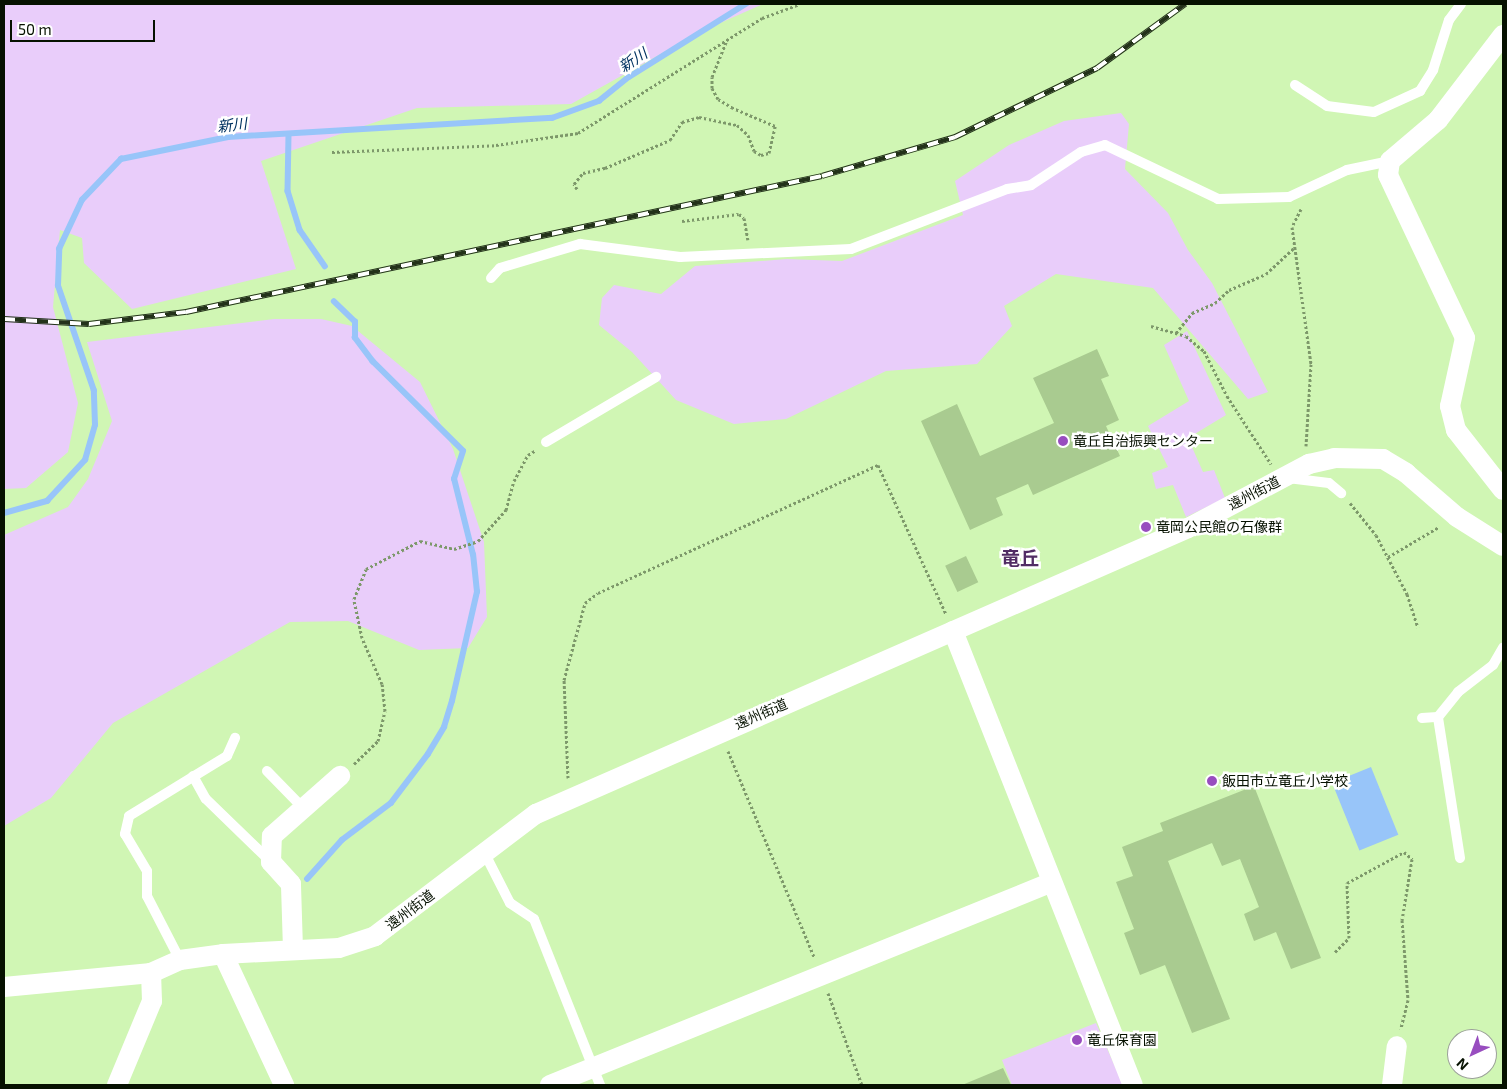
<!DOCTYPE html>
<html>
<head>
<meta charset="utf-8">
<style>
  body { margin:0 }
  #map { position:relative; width:1507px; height:1089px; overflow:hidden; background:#d0f6b4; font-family:"Exo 2","Noto Sans JP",sans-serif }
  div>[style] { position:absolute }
  .green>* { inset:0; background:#e9cdfa }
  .water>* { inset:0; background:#98c5f9; transform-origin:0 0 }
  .stream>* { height:5.5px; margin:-2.75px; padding:0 2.75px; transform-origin:2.75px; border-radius:2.75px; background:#98c5f9 }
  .building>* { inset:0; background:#a9cb90; transform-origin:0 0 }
  .path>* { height:3px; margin-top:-1.5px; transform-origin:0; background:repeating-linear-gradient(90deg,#7d986a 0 2.5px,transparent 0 5px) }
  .lane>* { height:10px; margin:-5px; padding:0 5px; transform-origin:5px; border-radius:5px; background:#fff }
  .street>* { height:20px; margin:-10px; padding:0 10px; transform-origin:10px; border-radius:10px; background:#fff }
  .rail>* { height:5.5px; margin-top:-2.75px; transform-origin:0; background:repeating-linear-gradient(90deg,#fff 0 11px,#23321a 0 22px); box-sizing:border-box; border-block:1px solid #23321a }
  .dots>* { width:14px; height:14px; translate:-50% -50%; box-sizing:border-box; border:2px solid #fff; border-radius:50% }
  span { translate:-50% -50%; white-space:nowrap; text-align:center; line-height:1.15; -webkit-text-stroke:5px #fff; paint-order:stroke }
  .poi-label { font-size:14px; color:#061100 }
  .left { translate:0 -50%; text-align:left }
  .street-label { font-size:14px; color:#061100 }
  .water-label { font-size:15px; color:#013260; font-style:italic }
  .district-label { font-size:19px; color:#512c64; font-weight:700 }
  .frame { position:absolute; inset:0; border:5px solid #061100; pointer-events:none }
  .north { position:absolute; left:1447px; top:1029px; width:50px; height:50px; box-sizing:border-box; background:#fff; border:1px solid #9ba099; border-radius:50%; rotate:223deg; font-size:14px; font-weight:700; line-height:20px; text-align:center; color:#061100 }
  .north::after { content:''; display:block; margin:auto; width:18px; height:22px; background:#984dbf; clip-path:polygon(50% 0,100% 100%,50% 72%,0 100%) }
  .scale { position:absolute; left:10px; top:20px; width:145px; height:22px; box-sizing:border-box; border:2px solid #061100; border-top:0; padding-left:6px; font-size:15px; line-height:18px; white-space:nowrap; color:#061100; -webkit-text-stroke:4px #fff; paint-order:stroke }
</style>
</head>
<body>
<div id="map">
  <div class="green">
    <div style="clip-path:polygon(4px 4px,763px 4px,700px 32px,571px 104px,417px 108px,261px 161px,296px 269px,132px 309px,84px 263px,82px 238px,60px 230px,53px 307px,78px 403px,68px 452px,26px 488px,4px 489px)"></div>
    <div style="clip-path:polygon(1121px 113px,1129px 124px,1125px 169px,1168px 213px,1188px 250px,1212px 283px,1268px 392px,1248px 399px,1153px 288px,1056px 274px,1004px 306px,1012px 326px,977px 364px,886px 371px,786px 419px,734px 424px,676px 400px,632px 352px,599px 325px,602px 298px,614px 285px,661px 294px,695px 266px,787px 259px,842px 261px,963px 215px,955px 181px,1009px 145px,1064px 121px)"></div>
    <div style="clip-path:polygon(274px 319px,321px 319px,352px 326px,420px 382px,453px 449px,484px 542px,487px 617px,468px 648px,419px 650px,348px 621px,290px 622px,113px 723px,51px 798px,4px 826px,4px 535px,68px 507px,88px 479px,112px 421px,87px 342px)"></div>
    <div style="clip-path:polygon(1187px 331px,1226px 415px,1188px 438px,1203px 472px,1214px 470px,1225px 498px,1186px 517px,1173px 485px,1156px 489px,1152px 473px,1168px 467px,1148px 426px,1189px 401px,1164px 345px)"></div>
    <div style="clip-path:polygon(1096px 1023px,1123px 1085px,1012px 1085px,1002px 1060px)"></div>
  </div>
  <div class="water">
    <div style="left:1371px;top:767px;width:73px;height:42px;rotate:68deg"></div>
  </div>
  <div class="stream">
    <div style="left:289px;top:135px;width:56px;rotate:91deg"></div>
    <div style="left:288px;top:191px;width:41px;rotate:72.9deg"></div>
    <div style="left:300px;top:230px;width:44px;rotate:55.2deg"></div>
    <div style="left:4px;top:513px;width:45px;rotate:-15.6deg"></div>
    <div style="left:47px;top:501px;width:56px;rotate:-47.2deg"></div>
    <div style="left:85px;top:460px;width:36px;rotate:-74deg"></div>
    <div style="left:95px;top:425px;width:34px;rotate:-92deg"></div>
    <div style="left:94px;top:391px;width:111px;rotate:-108.9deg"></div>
    <div style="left:58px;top:286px;width:37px;rotate:-88deg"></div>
    <div style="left:59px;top:249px;width:54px;rotate:-64.9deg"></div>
    <div style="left:82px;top:200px;width:57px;rotate:-46.4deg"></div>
    <div style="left:121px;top:159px;width:109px;rotate:-11.6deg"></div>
    <div style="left:228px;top:137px;width:325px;rotate:-3.4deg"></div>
    <div style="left:552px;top:118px;width:50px;rotate:-19.9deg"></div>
    <div style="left:599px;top:101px;width:38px;rotate:-39deg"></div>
    <div style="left:629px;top:77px;width:138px;rotate:-32deg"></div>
    <div style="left:307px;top:879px;width:52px;rotate:-48.1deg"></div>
    <div style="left:342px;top:840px;width:61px;rotate:-37.1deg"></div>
    <div style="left:391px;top:803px;width:61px;rotate:-52.9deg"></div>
    <div style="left:428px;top:754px;width:31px;rotate:-59deg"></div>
    <div style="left:444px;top:727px;width:27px;rotate:-73deg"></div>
    <div style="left:452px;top:701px;width:112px;rotate:-77.1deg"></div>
    <div style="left:477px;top:592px;width:37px;rotate:-96deg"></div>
    <div style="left:473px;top:555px;width:78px;rotate:-104deg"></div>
    <div style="left:454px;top:479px;width:29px;rotate:-72deg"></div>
    <div style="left:463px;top:451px;width:127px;rotate:-135.3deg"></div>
    <div style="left:373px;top:362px;width:30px;rotate:-127deg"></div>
    <div style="left:355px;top:338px;width:16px;rotate:-90deg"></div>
    <div style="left:355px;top:322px;width:29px;rotate:-136deg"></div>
  </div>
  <div class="building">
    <div style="clip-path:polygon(1097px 349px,1109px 376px,1101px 379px,1119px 420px,1106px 426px,1120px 456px,1033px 495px,1028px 484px,996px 498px,1003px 515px,970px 530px,921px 421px,957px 404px,980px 456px,1054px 423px,1033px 378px)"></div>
    <div style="left:966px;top:556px;width:29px;height:23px;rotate:65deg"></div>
    <div style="clip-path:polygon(1254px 786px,1321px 958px,1291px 969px,1276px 932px,1254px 941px,1244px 914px,1259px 907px,1240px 859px,1222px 866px,1212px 843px,1168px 861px,1230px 1019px,1192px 1033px,1165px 965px,1140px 975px,1124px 933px,1134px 929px,1116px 882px,1133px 876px,1122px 847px,1163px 831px,1160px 823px)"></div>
    <div style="clip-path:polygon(1003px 1068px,1011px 1085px,962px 1085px)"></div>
  </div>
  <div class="path">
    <div style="left:332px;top:152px;width:164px;rotate:-2.4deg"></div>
    <div style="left:496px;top:145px;width:83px;rotate:-8.3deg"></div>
    <div style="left:578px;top:133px;width:217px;rotate:-32deg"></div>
    <div style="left:762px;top:18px;width:40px;rotate:-20.2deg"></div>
    <div style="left:577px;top:189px;width:6px;rotate:-121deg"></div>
    <div style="left:574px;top:184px;width:14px;rotate:-51deg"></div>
    <div style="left:583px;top:173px;width:23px;rotate:-13deg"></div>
    <div style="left:605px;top:168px;width:71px;rotate:-23.3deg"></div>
    <div style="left:670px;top:140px;width:22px;rotate:-56deg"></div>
    <div style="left:682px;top:122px;width:18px;rotate:-16deg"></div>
    <div style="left:699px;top:117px;width:39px;rotate:12deg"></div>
    <div style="left:737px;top:125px;width:15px;rotate:42deg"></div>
    <div style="left:748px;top:135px;width:17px;rotate:69deg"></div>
    <div style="left:754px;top:151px;width:8px;rotate:30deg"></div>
    <div style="left:761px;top:155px;width:8px;rotate:-14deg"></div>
    <div style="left:769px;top:153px;width:28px;rotate:-77deg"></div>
    <div style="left:775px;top:126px;width:46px;rotate:-156.8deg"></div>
    <div style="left:733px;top:108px;width:17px;rotate:-149deg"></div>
    <div style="left:718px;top:99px;width:13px;rotate:-119deg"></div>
    <div style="left:712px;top:88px;width:11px;rotate:-90deg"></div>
    <div style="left:712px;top:77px;width:38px;rotate:-68deg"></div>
    <div style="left:1301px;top:209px;width:20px;rotate:117deg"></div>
    <div style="left:1292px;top:227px;width:138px;rotate:82.1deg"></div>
    <div style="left:1311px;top:364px;width:82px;rotate:93.5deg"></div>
    <div style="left:682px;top:221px;width:57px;rotate:-7deg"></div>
    <div style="left:739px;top:214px;width:6px;rotate:39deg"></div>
    <div style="left:744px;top:218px;width:22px;rotate:80deg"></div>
    <div style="left:1151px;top:326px;width:36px;rotate:16deg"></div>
    <div style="left:1186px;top:336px;width:23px;rotate:40deg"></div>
    <div style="left:1204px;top:351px;width:51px;rotate:62.9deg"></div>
    <div style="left:1227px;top:396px;width:81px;rotate:57.1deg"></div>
    <div style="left:1176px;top:333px;width:26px;rotate:-51deg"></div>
    <div style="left:1192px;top:313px;width:25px;rotate:-23deg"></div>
    <div style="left:1215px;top:303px;width:19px;rotate:-43deg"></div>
    <div style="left:1229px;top:290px;width:40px;rotate:-23.4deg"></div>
    <div style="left:1266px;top:274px;width:38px;rotate:-43deg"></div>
    <div style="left:1350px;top:503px;width:41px;rotate:50.9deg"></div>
    <div style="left:1376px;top:535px;width:67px;rotate:62.3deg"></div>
    <div style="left:1407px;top:594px;width:35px;rotate:72deg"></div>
    <div style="left:1388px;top:557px;width:59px;rotate:-30.5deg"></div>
    <div style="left:728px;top:751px;width:223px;rotate:67.3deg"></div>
    <div style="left:354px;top:764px;width:33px;rotate:-44deg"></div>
    <div style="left:378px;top:741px;width:31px;rotate:-77deg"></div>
    <div style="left:385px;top:711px;width:27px;rotate:-96deg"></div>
    <div style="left:382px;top:684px;width:50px;rotate:-113.5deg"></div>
    <div style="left:362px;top:638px;width:40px;rotate:-102deg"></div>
    <div style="left:354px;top:599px;width:32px;rotate:-68deg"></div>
    <div style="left:366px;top:569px;width:61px;rotate:-27.4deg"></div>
    <div style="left:420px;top:541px;width:35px;rotate:13deg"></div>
    <div style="left:454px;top:549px;width:25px;rotate:-18deg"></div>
    <div style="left:478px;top:541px;width:42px;rotate:-47.9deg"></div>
    <div style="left:506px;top:510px;width:30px;rotate:-75deg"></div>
    <div style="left:514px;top:481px;width:30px;rotate:-62deg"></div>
    <div style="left:528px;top:455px;width:9px;rotate:-32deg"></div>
    <div style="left:568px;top:778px;width:98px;rotate:-92.3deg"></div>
    <div style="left:564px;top:680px;width:80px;rotate:-74.7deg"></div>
    <div style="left:585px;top:603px;width:16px;rotate:-38deg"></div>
    <div style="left:598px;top:593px;width:308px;rotate:-24.6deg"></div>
    <div style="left:878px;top:465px;width:164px;rotate:65.5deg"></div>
    <div style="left:1335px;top:952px;width:20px;rotate:-45deg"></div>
    <div style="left:1349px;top:938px;width:55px;rotate:-92.1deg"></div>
    <div style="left:1347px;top:883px;width:65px;rotate:-28.5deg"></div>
    <div style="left:1404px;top:852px;width:11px;rotate:41deg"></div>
    <div style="left:1412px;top:859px;width:62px;rotate:99.3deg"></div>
    <div style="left:1402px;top:920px;width:80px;rotate:85.7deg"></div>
    <div style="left:1408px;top:1000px;width:30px;rotate:104deg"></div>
    <div style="left:828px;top:993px;width:98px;rotate:69.7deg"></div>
  </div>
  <div class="lane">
    <div style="left:1295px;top:85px;width:38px;rotate:33deg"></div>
    <div style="left:1327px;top:106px;width:47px;rotate:7.3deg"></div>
    <div style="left:1374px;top:112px;width:51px;rotate:-24.5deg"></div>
    <div style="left:1420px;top:91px;width:25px;rotate:-58deg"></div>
    <div style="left:1433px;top:70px;width:52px;rotate:-72.3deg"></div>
    <div style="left:1449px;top:20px;width:20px;rotate:-53deg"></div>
    <div style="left:491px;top:278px;width:13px;rotate:-48deg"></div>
    <div style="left:500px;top:268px;width:84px;rotate:-16.7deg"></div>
    <div style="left:580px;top:244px;width:101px;rotate:7.4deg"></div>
    <div style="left:680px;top:257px;width:171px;rotate:-2.7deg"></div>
    <div style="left:851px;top:249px;width:167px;rotate:-21deg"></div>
    <div style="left:1007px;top:189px;width:24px;rotate:-9deg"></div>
    <div style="left:1031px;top:185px;width:60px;rotate:-33.4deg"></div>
    <div style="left:1081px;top:152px;width:25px;rotate:-16deg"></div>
    <div style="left:1105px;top:145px;width:125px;rotate:25.5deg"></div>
    <div style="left:1218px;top:199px;width:71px;rotate:-1.6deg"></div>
    <div style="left:1289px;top:197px;width:64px;rotate:-25deg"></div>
    <div style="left:1347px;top:170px;width:44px;rotate:-11.8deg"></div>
    <div style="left:546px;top:442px;width:128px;rotate:-30.6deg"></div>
    <div style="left:1288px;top:478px;width:41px;rotate:7deg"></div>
    <div style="left:1329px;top:483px;width:16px;rotate:40deg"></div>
    <div style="left:1422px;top:718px;width:16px;rotate:-4deg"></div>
    <div style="left:267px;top:771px;width:50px;rotate:45.8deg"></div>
    <div style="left:193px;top:776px;width:26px;rotate:61deg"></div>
    <div style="left:206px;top:799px;width:89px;rotate:44.1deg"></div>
    <div style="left:485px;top:854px;width:55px;rotate:63deg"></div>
    <div style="left:510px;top:903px;width:29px;rotate:34deg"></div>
    <div style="left:534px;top:919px;width:179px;rotate:68.3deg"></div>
    <div style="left:1460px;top:858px;width:143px;rotate:-98.9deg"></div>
    <div style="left:1438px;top:717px;width:32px;rotate:-51deg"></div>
    <div style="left:1458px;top:692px;width:44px;rotate:-37.6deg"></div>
    <div style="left:1493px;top:665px;width:20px;rotate:-60deg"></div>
    <div style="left:180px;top:960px;width:72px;rotate:-117.3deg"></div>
    <div style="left:147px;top:896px;width:25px;rotate:-90deg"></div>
    <div style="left:147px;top:871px;width:43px;rotate:-120.7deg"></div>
    <div style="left:125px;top:834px;width:18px;rotate:-77deg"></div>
    <div style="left:129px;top:816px;width:115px;rotate:-31.5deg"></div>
    <div style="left:227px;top:756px;width:20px;rotate:-66deg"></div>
  </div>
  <div class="street">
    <div style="left:1503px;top:35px;width:107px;rotate:127.4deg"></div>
    <div style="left:1438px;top:120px;width:63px;rotate:139.5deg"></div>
    <div style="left:1390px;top:161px;width:14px;rotate:98deg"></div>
    <div style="left:1388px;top:175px;width:180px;rotate:64.7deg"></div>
    <div style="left:1465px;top:338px;width:70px;rotate:102.4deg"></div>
    <div style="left:1450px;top:406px;width:25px;rotate:76deg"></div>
    <div style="left:1456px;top:430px;width:76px;rotate:51.9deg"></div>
    <div style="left:953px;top:631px;width:488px;rotate:68.4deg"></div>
    <div style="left:293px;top:949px;width:65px;rotate:-91.8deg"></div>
    <div style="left:291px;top:884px;width:30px;rotate:-132deg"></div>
    <div style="left:271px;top:862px;width:26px;rotate:-88deg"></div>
    <div style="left:272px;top:836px;width:91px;rotate:-41.4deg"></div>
    <div style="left:223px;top:954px;width:145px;rotate:65deg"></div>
    <div style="left:4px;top:987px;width:148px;rotate:-5.4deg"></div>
    <div style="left:151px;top:973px;width:32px;rotate:-24deg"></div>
    <div style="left:180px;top:960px;width:43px;rotate:-7.9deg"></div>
    <div style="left:223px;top:954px;width:116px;rotate:-3deg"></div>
    <div style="left:339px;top:948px;width:38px;rotate:-18deg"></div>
    <div style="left:375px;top:936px;width:202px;rotate:-37.2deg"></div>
    <div style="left:536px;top:814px;width:712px;rotate:-23.68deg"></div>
    <div style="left:1188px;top:528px;width:137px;rotate:-27.9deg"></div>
    <div style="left:1309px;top:464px;width:26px;rotate:-13deg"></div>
    <div style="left:1334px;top:458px;width:49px;rotate:1.2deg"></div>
    <div style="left:1383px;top:459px;width:27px;rotate:31deg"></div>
    <div style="left:1406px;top:473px;width:67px;rotate:40.8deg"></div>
    <div style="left:1457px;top:517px;width:54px;rotate:32.2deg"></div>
    <div style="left:117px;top:1085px;width:91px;rotate:-67.4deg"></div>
    <div style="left:152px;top:1001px;width:28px;rotate:-92deg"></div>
    <div style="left:550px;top:1085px;width:539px;rotate:-22deg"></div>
    <div style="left:1392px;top:1085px;width:39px;rotate:-83deg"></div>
  </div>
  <div class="rail">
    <div style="left:4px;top:319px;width:85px;rotate:3.4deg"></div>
    <div style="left:89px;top:324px;width:98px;rotate:-7.1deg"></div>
    <div style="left:186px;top:312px;width:650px;rotate:-12.07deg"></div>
    <div style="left:822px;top:176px;width:139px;rotate:-16.3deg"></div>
    <div style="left:955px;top:137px;width:158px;rotate:-25.9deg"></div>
    <div style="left:1097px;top:68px;width:109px;rotate:-36deg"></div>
  </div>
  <div class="dots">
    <div style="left:1063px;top:441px;background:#984dbf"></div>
    <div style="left:1146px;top:527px;background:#984dbf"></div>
    <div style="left:1212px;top:781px;background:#984dbf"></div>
    <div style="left:1077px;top:1040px;background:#984dbf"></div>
  </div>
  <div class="poi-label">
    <span class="left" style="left:1073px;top:441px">竜丘自治振興センター</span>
    <span class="left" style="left:1156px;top:527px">竜岡公民館の石像群</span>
    <span class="left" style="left:1222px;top:781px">飯田市立竜丘小学校</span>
    <span class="left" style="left:1087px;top:1040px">竜丘保育園</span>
  </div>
  <div class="street-label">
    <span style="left:1254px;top:493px;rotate:-27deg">遠州街道</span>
    <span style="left:761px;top:714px;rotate:-23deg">遠州街道</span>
    <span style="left:410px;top:910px;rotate:-37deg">遠州街道</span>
  </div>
  <div class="water-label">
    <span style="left:633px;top:60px;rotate:-33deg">新川</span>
    <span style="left:232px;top:125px;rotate:-6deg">新川</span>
  </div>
  <div class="district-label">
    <span style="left:1020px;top:558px">竜丘</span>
  </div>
  <div class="frame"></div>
  <div class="north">N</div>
  <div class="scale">50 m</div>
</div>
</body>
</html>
